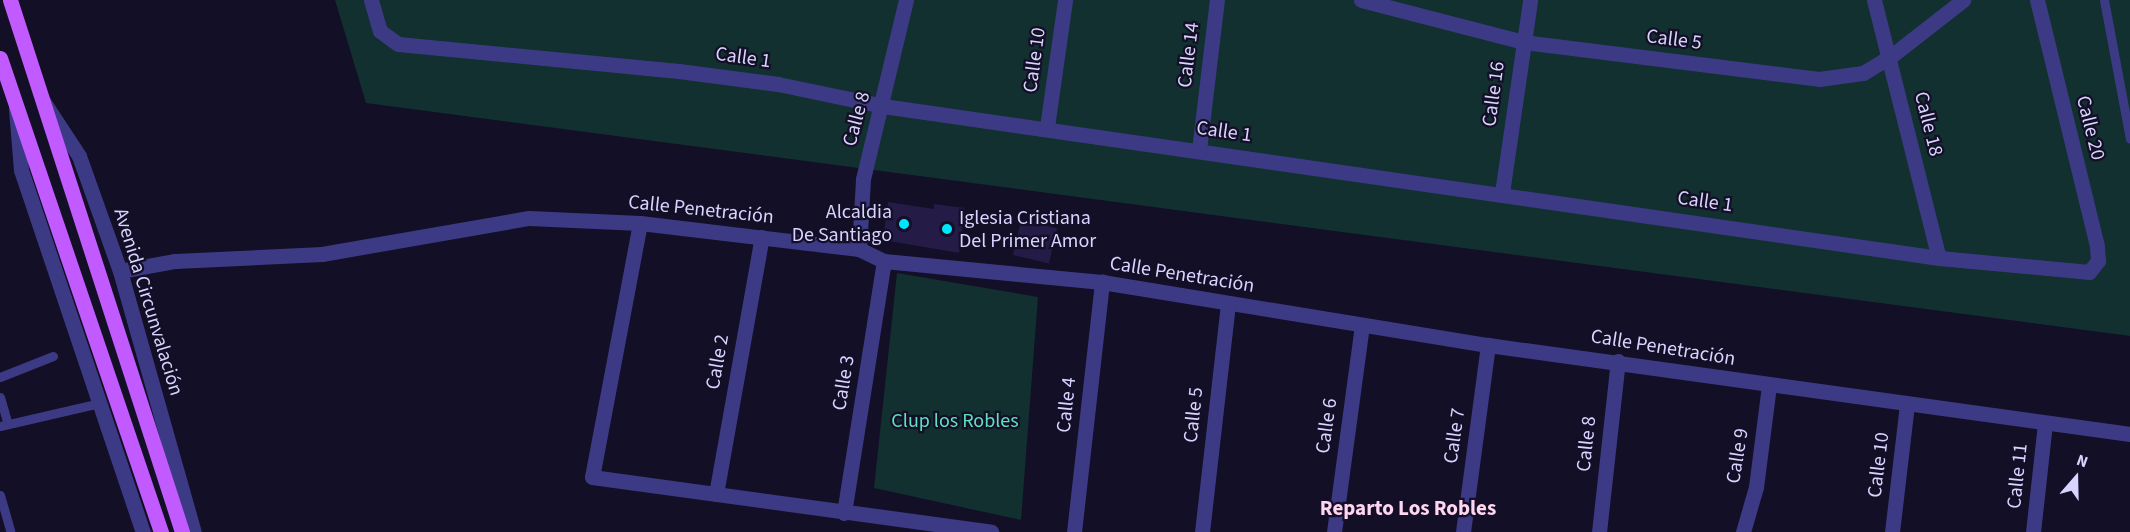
<!DOCTYPE html>
<html>
<head>
<meta charset="utf-8">
<style>
  body { margin:0 }
  #map { position:relative; width:2130px; height:532px; overflow:hidden; background:#130f26; font-family:"Source Sans 3",sans-serif }
  div>[style] { position:absolute }
  .green>* { inset:0; background:#12302f }
  .building>* { inset:0; background:#241b47; transform-origin:0 0 }
  .service>* { height:9px; margin:-4.5px; padding:0 4.5px; transform-origin:4.5px; border-radius:4.5px; background:#3d3a85 }
  .minor>* { height:15px; margin:-7.5px; padding:0 7.5px; transform-origin:7.5px; border-radius:7.5px; background:#3d3a85 }
  .tertiary>* { height:15px; margin:-7.5px; padding:0 7.5px; transform-origin:7.5px; border-radius:7.5px; background:#3d3a85 }
  .primary>* { height:15px; margin:-7.5px; padding:0 7.5px; transform-origin:7.5px; border-radius:7.5px; background:#c25bff }
  .dots>* { width:16px; height:16px; translate:-50% -50%; box-sizing:border-box; border:3px solid #130f26; border-radius:50% }
  span { translate:-50% -50%; white-space:nowrap; text-align:center; line-height:1.15; -webkit-text-stroke:4.5px #130f26; paint-order:stroke }
  .street-label { font-size:20px; color:#d9d4ff }
  .poi-label { font-size:20px; color:#d9d4ff }
  .right { translate:-100% -50%; text-align:right }
  .left { translate:0 -50%; text-align:left }
  .park-label { font-size:20px; color:#5fe0c0 }
  .neighbourhood-label { font-size:21px; color:#ffd6f0; font-weight:700 }
  .north { position:absolute; left:2046px; top:448px; width:60px; height:60px; -webkit-text-stroke:4px #130f26; paint-order:stroke; rotate:20deg; font-size:16px; font-weight:700; line-height:24px; text-align:center; color:#d9d4ff }
  .north::after { content:''; display:block; margin:auto; width:21px; height:27px; background:#d9d4ff; clip-path:polygon(50% 0,100% 100%,50% 72%,0 100%) }
</style>
</head>
<body>
<div id="map">
  <div class="green">
    <div style="clip-path:polygon(335px 0,2130px 0,2130px 336px,366px 103px)"></div>
    <div style="clip-path:polygon(897px 273px,1038px 297px,1021px 520px,874px 488px)"></div>
  </div>
  <div class="building">
    <div style="clip-path:polygon(888px 202px,934px 209px,934px 204px,965px 208px,959px 253px,883px 240px)"></div>
    <div style="left:1021px;top:220px;width:37px;height:36px;rotate:13deg"></div>
  </div>
  <div class="service">
    <div style="left:2104px;top:0;width:141px;rotate:79.4deg"></div>
    <div style="left:0;top:377px;width:57px;rotate:-21.6deg"></div>
    <div style="left:0;top:397px;width:26px;rotate:74deg"></div>
    <div style="left:0;top:426px;width:103px;rotate:-13deg"></div>
    <div style="left:0;top:495px;width:37px;rotate:74deg"></div>
  </div>
  <div class="minor">
    <div style="left:371px;top:0;width:32px;rotate:74deg"></div>
    <div style="left:380px;top:31px;width:22px;rotate:36deg"></div>
    <div style="left:398px;top:44px;width:282px;rotate:5.5deg"></div>
    <div style="left:679px;top:71px;width:100px;rotate:7.5deg"></div>
    <div style="left:778px;top:84px;width:107px;rotate:11.8deg"></div>
    <div style="left:883px;top:106px;width:1067px;rotate:8.19deg"></div>
    <div style="left:1939px;top:258px;width:151px;rotate:5.3deg"></div>
    <div style="left:2089px;top:272px;width:14px;rotate:-51deg"></div>
    <div style="left:2098px;top:261px;width:15px;rotate:-94deg"></div>
    <div style="left:2097px;top:246px;width:253px;rotate:-103.7deg"></div>
    <div style="left:1361px;top:0;width:167px;rotate:14.5deg"></div>
    <div style="left:1523px;top:42px;width:298px;rotate:7.1deg"></div>
    <div style="left:1819px;top:79px;width:44px;rotate:-7.8deg"></div>
    <div style="left:1863px;top:73px;width:31px;rotate:-31deg"></div>
    <div style="left:1890px;top:57px;width:93px;rotate:-38deg"></div>
    <div style="left:1874px;top:0;width:266px;rotate:75.9deg"></div>
    <div style="left:1047px;top:127px;width:128px;rotate:-81.9deg"></div>
    <div style="left:1199px;top:150px;width:151px;rotate:-83.2deg"></div>
    <div style="left:1502px;top:193px;width:195px;rotate:-81.7deg"></div>
    <div style="left:640px;top:223px;width:258px;rotate:100.7deg"></div>
    <div style="left:592px;top:477px;width:403px;rotate:7.8deg"></div>
    <div style="left:859px;top:249px;width:70px;rotate:-86.7deg"></div>
    <div style="left:863px;top:179px;width:184px;rotate:-76.5deg"></div>
    <div style="left:120px;top:271px;width:56px;rotate:-10.3deg"></div>
    <div style="left:175px;top:261px;width:147px;rotate:-2.7deg"></div>
    <div style="left:322px;top:254px;width:210px;rotate:-9.9deg"></div>
    <div style="left:529px;top:218px;width:111px;rotate:2.6deg"></div>
    <div style="left:640px;top:223px;width:221px;rotate:6.8deg"></div>
    <div style="left:859px;top:249px;width:28px;rotate:26deg"></div>
    <div style="left:884px;top:261px;width:219px;rotate:5.5deg"></div>
    <div style="left:1102px;top:282px;width:391px;rotate:9.3deg"></div>
    <div style="left:1488px;top:345px;width:648px;rotate:7.89deg"></div>
    <div style="left:716px;top:494px;width:261px;rotate:-79.9deg"></div>
    <div style="left:844px;top:513px;width:255px;rotate:-81deg"></div>
    <div style="left:1074px;top:532px;width:252px;rotate:-83.6deg"></div>
    <div style="left:1202px;top:532px;width:230px;rotate:-83.5deg"></div>
    <div style="left:1334px;top:532px;width:209px;rotate:-82.3deg"></div>
    <div style="left:1463px;top:532px;width:189px;rotate:-82.4deg"></div>
    <div style="left:1599px;top:532px;width:172px;rotate:-83.7deg"></div>
    <div style="left:1743px;top:532px;width:47px;rotate:-73.9deg"></div>
    <div style="left:1756px;top:487px;width:102px;rotate:-82.7deg"></div>
    <div style="left:1892px;top:532px;width:129px;rotate:-83.3deg"></div>
    <div style="left:2033px;top:532px;width:109px;rotate:-83.7deg"></div>
  </div>
  <div class="tertiary">
    <div style="left:43px;top:101px;width:66px;rotate:56.8deg"></div>
    <div style="left:79px;top:156px;width:122px;rotate:70.4deg"></div>
    <div style="left:120px;top:271px;width:271px;rotate:74.2deg"></div>
    <div style="left:16px;top:109px;width:61px;rotate:85.3deg"></div>
    <div style="left:21px;top:170px;width:382px;rotate:71.4deg"></div>
  </div>
  <div class="primary">
    <div style="left:10px;top:0;width:559px;rotate:72.08deg"></div>
    <div style="left:0;top:58px;width:501px;rotate:71.24deg"></div>
  </div>
  <div class="dots">
    <div style="left:904px;top:224px;background:#00e5ff"></div>
    <div style="left:947px;top:229px;background:#00e5ff"></div>
  </div>
  <div class="street-label">
    <span style="left:1674px;top:40px;rotate:7deg">Calle 5</span>
    <span style="left:1189px;top:55px;rotate:-83deg">Calle 14</span>
    <span style="left:743px;top:58px;rotate:8deg">Calle 1</span>
    <span style="left:1035px;top:60px;rotate:-82deg">Calle 10</span>
    <span style="left:1494px;top:94px;rotate:-82deg">Calle 16</span>
    <span style="left:857px;top:119px;rotate:-75deg">Calle 8</span>
    <span style="left:1928px;top:124px;rotate:76deg">Calle 18</span>
    <span style="left:2090px;top:128px;rotate:76deg">Calle 20</span>
    <span style="left:1224px;top:132px;rotate:8deg">Calle 1</span>
    <span style="left:1705px;top:202px;rotate:8deg">Calle 1</span>
    <span style="left:701px;top:210px;rotate:6deg">Calle Penetración</span>
    <span style="left:1182px;top:275px;rotate:9deg">Calle Penetración</span>
    <span style="left:148px;top:302px;rotate:73deg">Avenida Circunvalación</span>
    <span style="left:1663px;top:348px;rotate:9deg">Calle Penetración</span>
    <span style="left:718px;top:362px;rotate:-80deg">Calle 2</span>
    <span style="left:844px;top:383px;rotate:-81deg">Calle 3</span>
    <span style="left:1067px;top:405px;rotate:-84deg">Calle 4</span>
    <span style="left:1194px;top:415px;rotate:-84deg">Calle 5</span>
    <span style="left:1327px;top:426px;rotate:-82deg">Calle 6</span>
    <span style="left:1455px;top:436px;rotate:-82deg">Calle 7</span>
    <span style="left:1587px;top:444px;rotate:-84deg">Calle 8</span>
    <span style="left:1738px;top:456px;rotate:-81deg">Calle 9</span>
    <span style="left:1879px;top:465px;rotate:-83deg">Calle 10</span>
    <span style="left:2018px;top:476px;rotate:-84deg">Calle 11</span>
  </div>
  <div class="poi-label">
    <span class="right" style="left:892px;top:224px">Alcaldia<br>De Santiago</span>
    <span class="left" style="left:959px;top:230px">Iglesia Cristiana<br>Del Primer Amor</span>
  </div>
  <div class="park-label">
    <span style="left:955px;top:421px">Clup los Robles</span>
  </div>
  <div class="neighbourhood-label">
    <span style="left:1408px;top:508px">Reparto Los Robles</span>
  </div>
  <div class="north">N</div>
</div>
</body>
</html>
